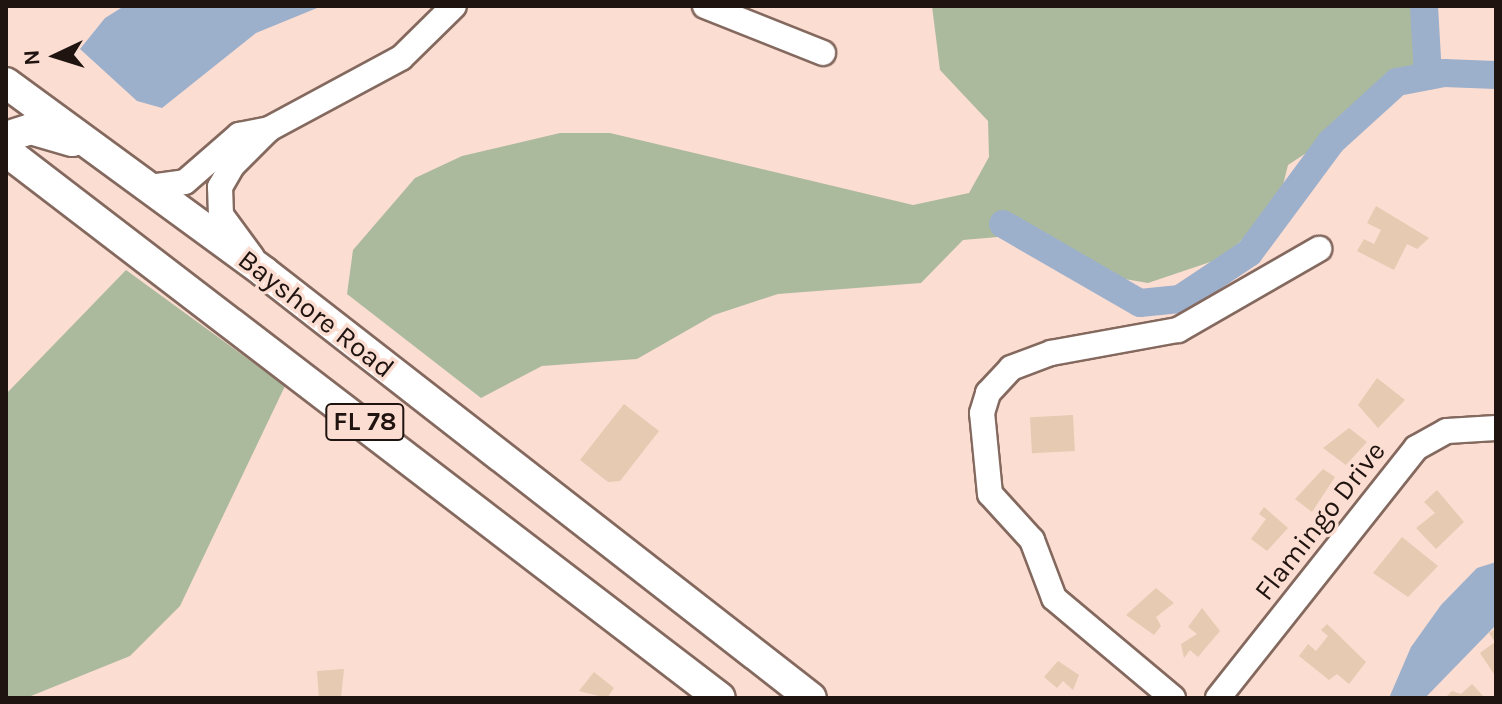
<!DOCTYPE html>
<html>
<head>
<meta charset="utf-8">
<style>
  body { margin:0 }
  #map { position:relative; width:1502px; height:704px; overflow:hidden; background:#fcddd2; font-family:Karla,sans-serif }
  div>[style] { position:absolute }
  .green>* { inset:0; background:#abba9d }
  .water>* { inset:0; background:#9cb0cc }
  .river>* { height:28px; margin:-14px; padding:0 14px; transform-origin:14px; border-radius:14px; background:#9cb0cc }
  .building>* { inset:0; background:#e6cab1; transform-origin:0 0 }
  .roads { filter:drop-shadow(2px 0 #84695f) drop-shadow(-2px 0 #84695f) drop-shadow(0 2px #84695f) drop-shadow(0 -2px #84695f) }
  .minor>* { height:24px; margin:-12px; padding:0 12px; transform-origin:12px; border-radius:12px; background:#fff }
  .major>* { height:30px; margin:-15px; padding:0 15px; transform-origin:15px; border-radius:15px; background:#fff }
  span { translate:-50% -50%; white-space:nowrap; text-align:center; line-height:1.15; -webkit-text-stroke:7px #fcddd2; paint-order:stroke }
  .shield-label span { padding:2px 6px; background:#fcddd2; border:2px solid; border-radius:6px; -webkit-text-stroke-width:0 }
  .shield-label { font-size:26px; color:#1f1410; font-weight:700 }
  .street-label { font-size:28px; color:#1f1410 }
  .frame { position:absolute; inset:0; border:8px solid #1f1410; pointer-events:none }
  .north { position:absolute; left:16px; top:16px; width:80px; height:80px; -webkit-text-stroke:6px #fcddd2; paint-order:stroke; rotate:266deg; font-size:22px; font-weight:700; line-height:32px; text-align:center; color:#1f1410 }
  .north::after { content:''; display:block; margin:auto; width:28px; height:36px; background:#1f1410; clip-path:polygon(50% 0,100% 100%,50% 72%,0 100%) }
</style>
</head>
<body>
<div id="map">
  <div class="green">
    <div style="clip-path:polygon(932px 6px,1418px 6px,1428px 73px,1288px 165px,1279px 201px,1225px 257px,1148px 283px,1101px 275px,1043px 233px,963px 240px,921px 283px,778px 294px,714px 315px,637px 359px,542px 366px,481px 398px,347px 294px,353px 250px,415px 178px,462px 156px,560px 133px,610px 133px,913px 205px,969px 193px,989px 157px,988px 121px,940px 70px)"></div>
    <div style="clip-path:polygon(126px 270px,285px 386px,180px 606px,130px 656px,26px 698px,6px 698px,6px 394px)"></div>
  </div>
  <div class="water">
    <div style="clip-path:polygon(322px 6px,256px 33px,162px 108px,137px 101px,80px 49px,105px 18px,121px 8px)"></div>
    <div style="clip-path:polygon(1496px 562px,1496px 625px,1425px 698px,1389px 698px,1411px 647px,1441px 605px,1477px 568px)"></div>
  </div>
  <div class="river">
    <div style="left:1424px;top:6px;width:70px;rotate:86.7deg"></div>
    <div style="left:1003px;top:224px;width:158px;rotate:30deg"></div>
    <div style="left:1140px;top:303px;width:40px;rotate:-5.7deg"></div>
    <div style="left:1180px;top:299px;width:83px;rotate:-33.7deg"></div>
    <div style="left:1249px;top:253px;width:138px;rotate:-53.5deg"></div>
    <div style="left:1331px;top:142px;width:89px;rotate:-42.3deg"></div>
    <div style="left:1397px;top:82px;width:48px;rotate:-10.8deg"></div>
    <div style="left:1444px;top:73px;width:52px;rotate:2.2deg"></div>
  </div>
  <div class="building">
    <div style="clip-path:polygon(1376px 206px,1429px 238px,1417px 249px,1407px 244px,1394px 270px,1357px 251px,1364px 239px,1374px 244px,1381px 230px,1367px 223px)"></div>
    <div style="clip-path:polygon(1377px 378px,1405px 400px,1378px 428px,1358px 405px)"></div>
    <div style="clip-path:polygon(624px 404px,659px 431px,620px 481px,608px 482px,580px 460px)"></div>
    <div style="left:1073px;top:415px;width:36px;height:43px;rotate:87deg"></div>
    <div style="clip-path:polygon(1349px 428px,1367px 442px,1346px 465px,1323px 448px)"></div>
    <div style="clip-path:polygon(1323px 469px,1335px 477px,1312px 512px,1295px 499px)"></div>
    <div style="clip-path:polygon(1437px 490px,1464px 522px,1436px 549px,1416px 528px,1435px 513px,1424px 502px)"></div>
    <div style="clip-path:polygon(1264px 507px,1288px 528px,1267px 551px,1251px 539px,1266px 519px,1259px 514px)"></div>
    <div style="clip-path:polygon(1402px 537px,1438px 566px,1408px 597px,1373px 573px)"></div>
    <div style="clip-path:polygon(1156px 588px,1174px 603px,1156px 617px,1161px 626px,1154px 635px,1126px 615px)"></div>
    <div style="clip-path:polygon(1202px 608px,1220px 631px,1198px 657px,1190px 650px,1184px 658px,1181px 644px,1197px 634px,1188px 627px)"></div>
    <div style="clip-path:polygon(1327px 624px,1366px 662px,1349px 684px,1337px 674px,1329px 680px,1299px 656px,1308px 644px,1316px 651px,1328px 636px,1321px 630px)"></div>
    <div style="clip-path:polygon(1496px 629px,1496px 677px,1480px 653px,1495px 642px,1489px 633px)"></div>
    <div style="clip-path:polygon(1058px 661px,1079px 675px,1073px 690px,1063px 681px,1057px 688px,1044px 677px)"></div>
    <div style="clip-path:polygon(344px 669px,341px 698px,319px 698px,317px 671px)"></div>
    <div style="clip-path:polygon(594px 672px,614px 688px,607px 698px,579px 691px)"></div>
    <div style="clip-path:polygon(1472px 684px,1485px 698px,1445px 698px,1452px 691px,1461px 694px)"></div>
  </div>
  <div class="roads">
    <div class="minor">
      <div style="left:705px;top:6px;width:127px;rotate:21.7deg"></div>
      <div style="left:150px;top:187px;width:35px;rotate:-8deg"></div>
      <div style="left:185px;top:182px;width:72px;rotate:-41deg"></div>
      <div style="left:239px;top:135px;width:31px;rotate:-11deg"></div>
      <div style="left:252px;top:257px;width:52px;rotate:-126.4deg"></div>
      <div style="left:221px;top:215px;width:28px;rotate:-92deg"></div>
      <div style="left:220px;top:187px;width:24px;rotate:-60deg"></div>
      <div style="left:232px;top:166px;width:52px;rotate:-45deg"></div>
      <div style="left:269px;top:129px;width:150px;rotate:-28.3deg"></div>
      <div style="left:401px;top:58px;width:74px;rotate:-44.5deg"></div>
      <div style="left:1173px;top:698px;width:155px;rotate:-140deg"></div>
      <div style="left:1054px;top:598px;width:62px;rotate:-110.8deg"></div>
      <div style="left:1032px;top:540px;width:62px;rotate:-132.4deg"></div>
      <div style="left:990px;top:494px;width:81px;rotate:-95.6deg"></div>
      <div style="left:982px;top:413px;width:21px;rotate:-73deg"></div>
      <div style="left:988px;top:393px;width:34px;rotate:-47deg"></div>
      <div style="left:1011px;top:368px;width:43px;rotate:-20.6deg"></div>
      <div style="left:1051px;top:353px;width:129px;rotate:-10.3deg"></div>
      <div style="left:1178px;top:330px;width:163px;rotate:-29.9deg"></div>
      <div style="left:1218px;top:698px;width:319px;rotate:-51.6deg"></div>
      <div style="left:1416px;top:448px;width:35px;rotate:-29deg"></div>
      <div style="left:1447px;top:431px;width:49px;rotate:-3.5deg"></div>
    </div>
    <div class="major">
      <div style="left:6px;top:83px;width:320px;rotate:36.2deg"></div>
      <div style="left:264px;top:272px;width:693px;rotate:37.91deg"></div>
      <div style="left:6px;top:137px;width:26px;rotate:-18deg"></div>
      <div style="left:31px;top:129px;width:43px;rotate:16.3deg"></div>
      <div style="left:6px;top:151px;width:899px;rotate:37.46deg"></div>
    </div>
  </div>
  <div class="shield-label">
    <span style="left:365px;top:422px">FL 78</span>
  </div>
  <div class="street-label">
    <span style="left:316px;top:314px;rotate:38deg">Bayshore Road</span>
    <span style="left:1320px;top:521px;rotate:-52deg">Flamingo Drive</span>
  </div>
  <div class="frame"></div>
  <div class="north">N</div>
</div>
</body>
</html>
